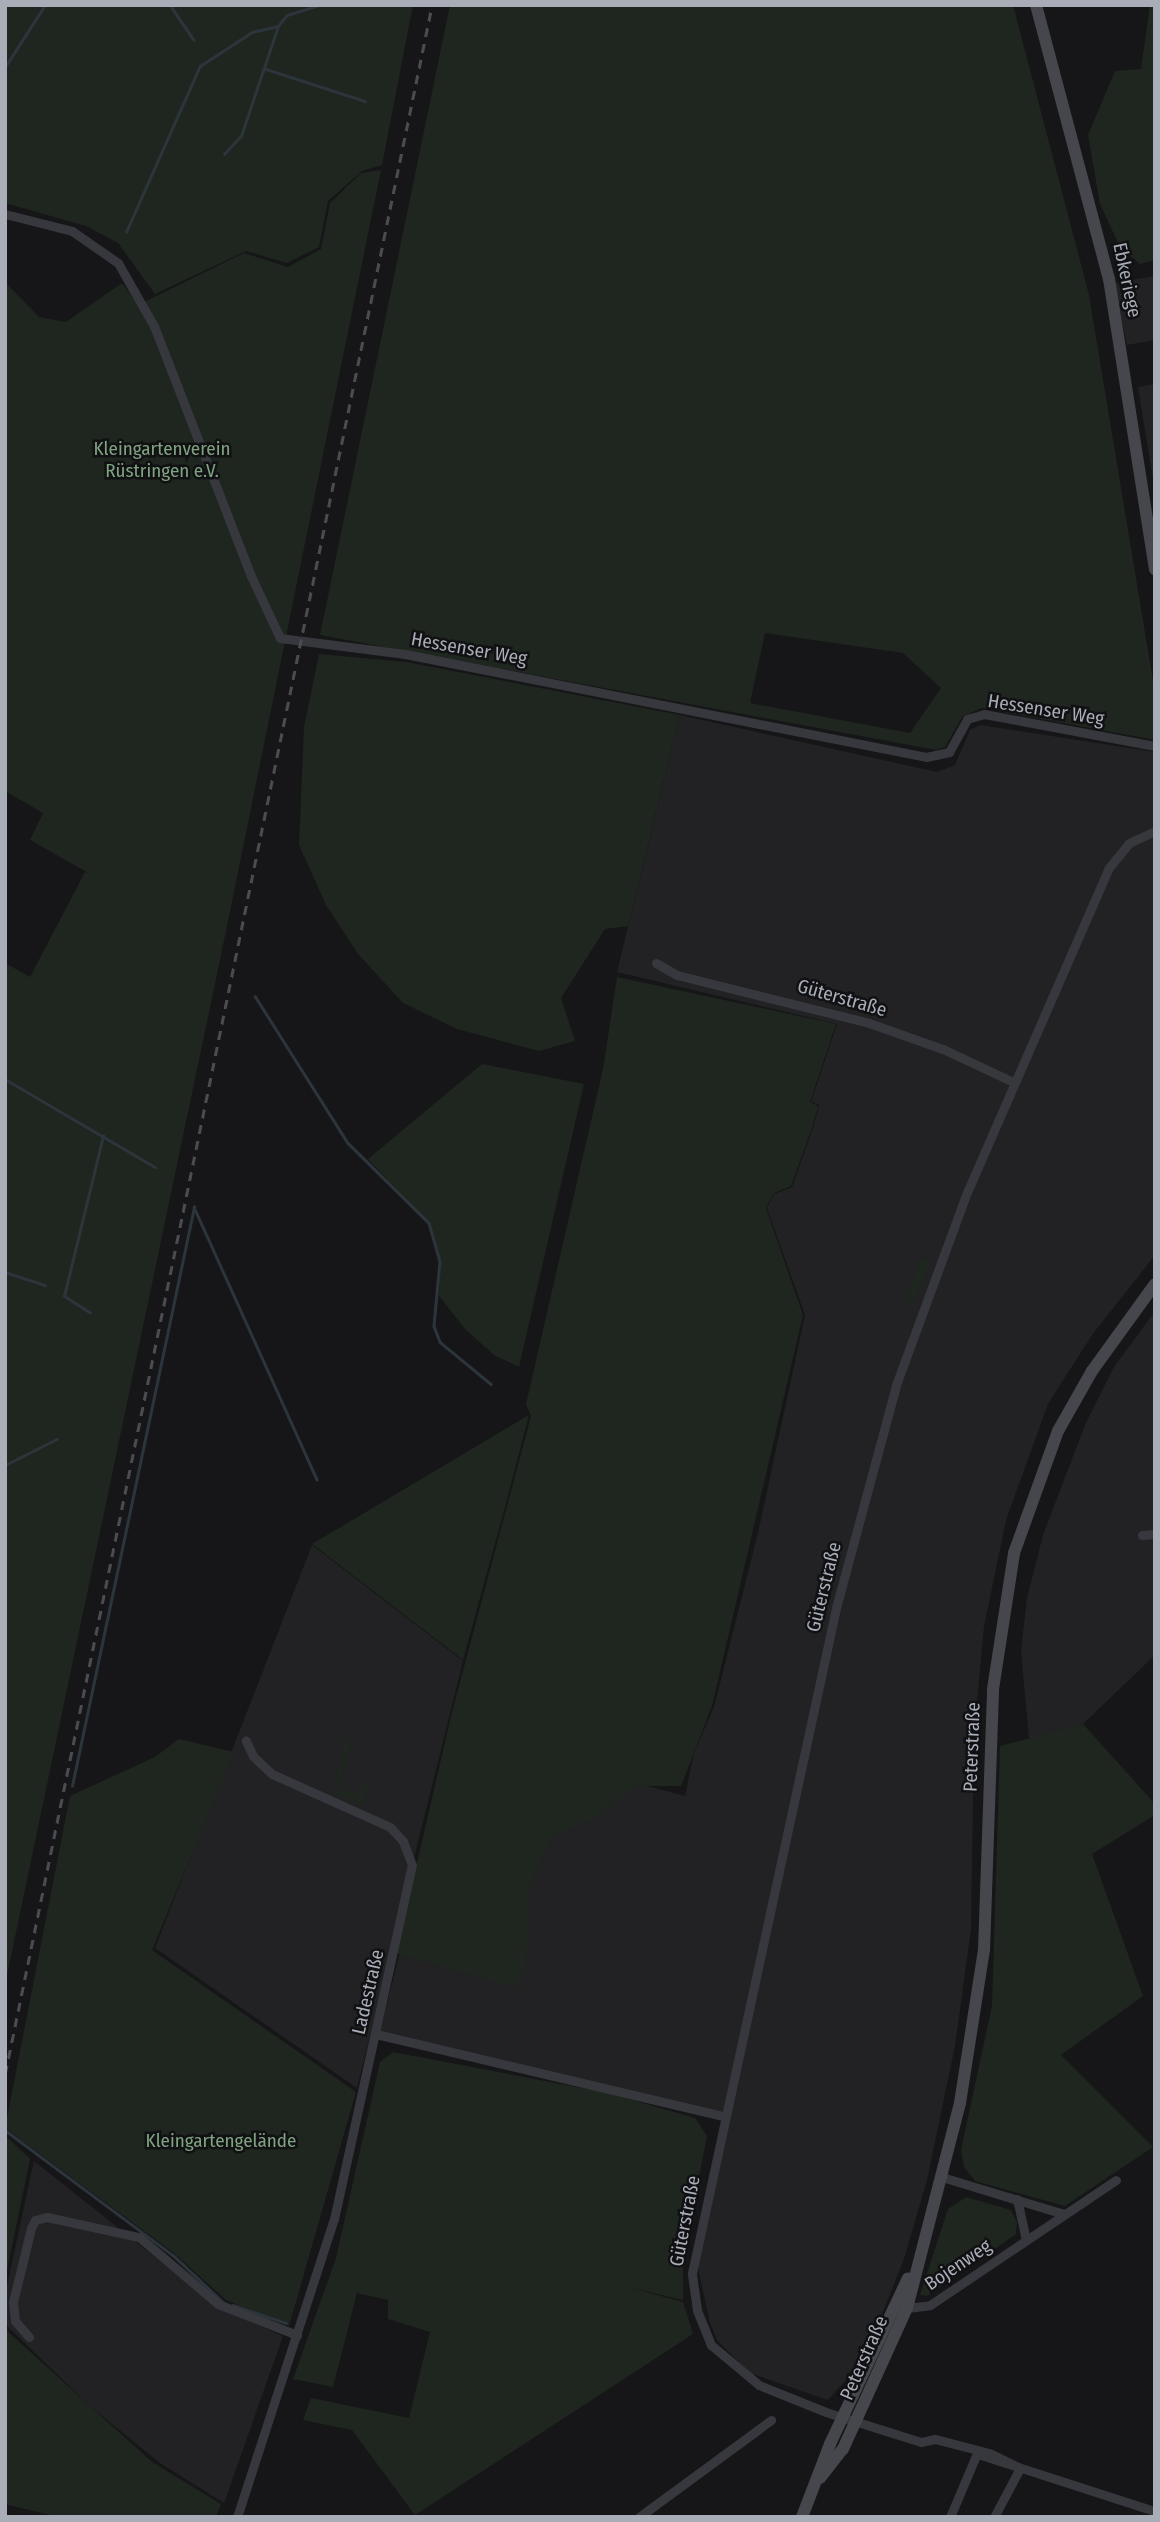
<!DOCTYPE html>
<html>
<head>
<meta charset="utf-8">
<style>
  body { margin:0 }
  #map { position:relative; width:1160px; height:2522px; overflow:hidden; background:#161618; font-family:"Fira Sans Condensed",sans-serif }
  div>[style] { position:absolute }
  .built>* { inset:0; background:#222225 }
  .green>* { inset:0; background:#1e261f; transform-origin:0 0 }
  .stream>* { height:2.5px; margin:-1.25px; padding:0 1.25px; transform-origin:1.25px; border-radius:1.25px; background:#2c353c }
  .street>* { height:9px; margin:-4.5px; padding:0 4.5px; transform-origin:4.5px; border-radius:4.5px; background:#37383d }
  .secondary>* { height:12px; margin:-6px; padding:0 6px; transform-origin:6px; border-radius:6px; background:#45474d }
  .rail>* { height:2.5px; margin-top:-1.25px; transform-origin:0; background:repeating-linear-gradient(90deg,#4a4c52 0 9px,transparent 0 16px) }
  span { translate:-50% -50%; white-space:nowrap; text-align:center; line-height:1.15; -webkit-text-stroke:5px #111113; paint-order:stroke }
  .street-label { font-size:19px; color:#a8adb8 }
  .park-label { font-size:19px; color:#7fa381 }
  .frame { position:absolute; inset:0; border:7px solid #a8adb8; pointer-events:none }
</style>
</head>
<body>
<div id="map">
  <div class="built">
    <div style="clip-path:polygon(1155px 276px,1155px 340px,1127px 345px,1114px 283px)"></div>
    <div style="clip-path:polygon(1155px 384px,1155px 492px,1138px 387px)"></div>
    <div style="clip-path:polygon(680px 715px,937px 772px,955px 765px,970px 730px,980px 725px,1155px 752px,1155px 1255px,1092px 1335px,1048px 1404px,1006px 1520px,984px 1627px,974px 1733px,971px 1929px,955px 2046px,927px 2180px,904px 2259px,873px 2337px,851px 2374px,828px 2400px,750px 2373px,717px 2340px,710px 2323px,696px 2259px,728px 2119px,378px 2039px,401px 1948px,525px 1885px,547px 1836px,632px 1782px,685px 1796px,694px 1753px,714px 1707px,758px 1533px,805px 1315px,767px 1208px,774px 1194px,792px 1187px,813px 1128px,819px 1105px,811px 1102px,837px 1024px,617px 972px)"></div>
    <div style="clip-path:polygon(1155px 1311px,1155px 1655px,1083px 1724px,1029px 1739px,1021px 1650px,1027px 1598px,1043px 1535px,1085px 1425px,1114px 1367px)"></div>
    <div style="clip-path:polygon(312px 1545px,463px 1661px,357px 2088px,155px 1948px)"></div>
    <div style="clip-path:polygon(34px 2161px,219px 2308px,283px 2336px,224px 2503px,160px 2463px,91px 2407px,5px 2324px,5px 2295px)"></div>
  </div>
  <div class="green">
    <div style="clip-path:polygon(5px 5px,413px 5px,382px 165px,362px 171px,328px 201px,319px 247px,287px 263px,246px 251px,155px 294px,118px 243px,86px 226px,5px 203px)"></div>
    <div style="clip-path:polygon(evenodd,450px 5px,1013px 5px,1089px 295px,1155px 693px,1155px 740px,982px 708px,963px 716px,945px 747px,936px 750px,320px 635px,450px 5px,765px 633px,903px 653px,941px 688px,910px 733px,750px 703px,765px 633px)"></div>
    <div style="clip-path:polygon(1150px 5px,1155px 5px,1155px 260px,1140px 264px,1120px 247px,1100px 204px,1088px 135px,1115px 71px,1141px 69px)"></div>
    <div style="clip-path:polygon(381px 170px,226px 931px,5px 1985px,5px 963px,30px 977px,85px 872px,92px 875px,30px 840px,43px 813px,5px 791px,5px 282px,39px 317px,66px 322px,122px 283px,138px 305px,244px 253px,288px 267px,321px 249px,330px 203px,361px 173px)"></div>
    <div style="clip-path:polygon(319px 654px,406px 662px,680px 715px,628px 926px,605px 929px,561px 998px,575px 1041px,539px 1051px,457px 1029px,403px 1003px,358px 954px,326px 905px,299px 845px,304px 727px)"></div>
    <div style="clip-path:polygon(617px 977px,836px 1024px,810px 1102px,818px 1106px,812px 1128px,791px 1186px,774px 1193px,766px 1208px,803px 1315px,712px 1706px,681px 1786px,635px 1786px,591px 1820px,552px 1837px,531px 1880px,526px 1961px,517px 1988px,396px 1953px,452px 1712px,531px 1416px,526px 1404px,603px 1069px)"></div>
    <div style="clip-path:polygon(482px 1064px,584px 1084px,519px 1367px,494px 1355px,465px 1329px,439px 1296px,440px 1261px,429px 1223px,368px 1159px)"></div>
    <div style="left:920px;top:1258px;width:9px;height:45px;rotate:18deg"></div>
    <div style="clip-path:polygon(529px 1415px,504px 1511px,463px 1660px,312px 1544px)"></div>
    <div style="clip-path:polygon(1083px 1724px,1155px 1804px,1155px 1815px,1092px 1854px,1143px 1996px,1061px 2055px,1153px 2147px,1065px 2206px,975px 2181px,964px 2167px,961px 2150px,992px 2006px,1000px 1746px)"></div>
    <div style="clip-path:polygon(346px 1736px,351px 1744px,336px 1790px,359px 1792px,361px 1783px,369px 1783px,363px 1807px,333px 1794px)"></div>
    <div style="clip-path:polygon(179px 1739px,234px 1752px,152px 1950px,356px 2092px,289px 2326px,226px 2300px,175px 2254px,5px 2128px,70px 1796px,155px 1757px)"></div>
    <div style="clip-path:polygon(393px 2052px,608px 2093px,695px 2118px,707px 2136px,683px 2258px,683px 2300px,627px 2287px,683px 2302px,693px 2334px,415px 2515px,352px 2430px,303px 2420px,311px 2398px,409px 2418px,430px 2332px,388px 2319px,388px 2300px,357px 2293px,333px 2387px,293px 2379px,336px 2258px,380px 2062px)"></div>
    <div style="clip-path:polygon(5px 2135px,30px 2159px,5px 2280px)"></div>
    <div style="clip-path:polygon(966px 2197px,1011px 2210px,1017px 2222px,1016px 2234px,927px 2296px,920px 2295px,948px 2209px)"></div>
    <div style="clip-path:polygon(5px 2329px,152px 2462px,221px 2504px,216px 2517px,58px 2517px,5px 2504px)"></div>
  </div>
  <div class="stream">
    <div style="left:170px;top:5px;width:42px;rotate:55.6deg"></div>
    <div style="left:5px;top:67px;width:74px;rotate:-57.2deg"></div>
    <div style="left:266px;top:69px;width:104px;rotate:17.9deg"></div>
    <div style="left:224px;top:154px;width:25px;rotate:-47deg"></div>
    <div style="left:241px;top:136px;width:116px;rotate:-71.4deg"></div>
    <div style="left:278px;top:26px;width:14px;rotate:-51deg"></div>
    <div style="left:287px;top:15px;width:34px;rotate:-17deg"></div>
    <div style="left:126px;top:232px;width:182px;rotate:-66deg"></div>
    <div style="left:200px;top:66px;width:62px;rotate:-33.2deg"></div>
    <div style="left:252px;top:32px;width:27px;rotate:-13deg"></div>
    <div style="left:255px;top:996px;width:174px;rotate:57.7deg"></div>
    <div style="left:348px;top:1143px;width:114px;rotate:44.6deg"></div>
    <div style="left:429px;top:1223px;width:40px;rotate:74deg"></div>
    <div style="left:440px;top:1261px;width:65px;rotate:95.3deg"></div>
    <div style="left:434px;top:1326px;width:17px;rotate:69deg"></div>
    <div style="left:440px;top:1342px;width:66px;rotate:39.5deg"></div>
    <div style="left:5px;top:1079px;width:174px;rotate:30.4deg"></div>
    <div style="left:194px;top:1207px;width:299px;rotate:65.7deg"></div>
    <div style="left:5px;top:1272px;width:42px;rotate:18deg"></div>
    <div style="left:90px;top:1313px;width:31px;rotate:-147deg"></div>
    <div style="left:64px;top:1296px;width:165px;rotate:-76.3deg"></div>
    <div style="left:5px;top:1465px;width:58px;rotate:-26.6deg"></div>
    <div style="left:72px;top:1786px;width:592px;rotate:-78.1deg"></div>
    <div style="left:5px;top:2130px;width:209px;rotate:36.7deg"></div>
    <div style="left:173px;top:2255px;width:69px;rotate:43.2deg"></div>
    <div style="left:233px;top:2305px;width:56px;rotate:18.8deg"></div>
  </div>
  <div class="street">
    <div style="left:5px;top:214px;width:69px;rotate:14.2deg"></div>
    <div style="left:72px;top:231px;width:56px;rotate:34.8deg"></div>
    <div style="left:118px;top:263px;width:73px;rotate:60.3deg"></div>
    <div style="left:154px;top:326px;width:268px;rotate:68.8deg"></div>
    <div style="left:251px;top:576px;width:68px;rotate:64.9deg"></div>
    <div style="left:280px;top:638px;width:126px;rotate:7.3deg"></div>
    <div style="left:405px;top:654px;width:531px;rotate:11.18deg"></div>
    <div style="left:926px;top:757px;width:24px;rotate:-12deg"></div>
    <div style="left:949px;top:752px;width:38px;rotate:-61deg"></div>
    <div style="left:967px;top:719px;width:18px;rotate:-16deg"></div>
    <div style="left:984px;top:714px;width:174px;rotate:10.6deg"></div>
    <div style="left:656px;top:963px;width:24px;rotate:30deg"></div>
    <div style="left:677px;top:975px;width:198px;rotate:14deg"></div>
    <div style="left:869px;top:1023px;width:78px;rotate:19.4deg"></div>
    <div style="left:943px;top:1049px;width:77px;rotate:25.2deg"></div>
    <div style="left:1142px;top:1535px;width:13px;rotate:-4deg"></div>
    <div style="left:376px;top:2034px;width:358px;rotate:13.3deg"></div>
    <div style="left:942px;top:2177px;width:127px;rotate:16.9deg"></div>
    <div style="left:1017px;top:2199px;width:42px;rotate:77.6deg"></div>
    <div style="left:907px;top:2308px;width:23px;rotate:-7deg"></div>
    <div style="left:930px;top:2305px;width:224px;rotate:-33.9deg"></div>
    <div style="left:29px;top:2337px;width:21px;rotate:-131deg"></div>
    <div style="left:15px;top:2321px;width:19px;rotate:-96deg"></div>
    <div style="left:13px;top:2302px;width:76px;rotate:-76.3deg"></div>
    <div style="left:31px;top:2228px;width:9px;rotate:-63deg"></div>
    <div style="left:35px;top:2220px;width:12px;rotate:-14deg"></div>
    <div style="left:47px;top:2217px;width:94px;rotate:12.3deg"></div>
    <div style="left:139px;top:2237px;width:104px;rotate:40.3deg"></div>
    <div style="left:218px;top:2304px;width:85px;rotate:21.4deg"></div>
    <div style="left:978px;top:2454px;width:186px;rotate:17.9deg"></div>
    <div style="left:1020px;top:2468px;width:34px;rotate:-154deg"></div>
    <div style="left:989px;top:2453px;width:56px;rotate:-165.5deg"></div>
    <div style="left:935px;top:2439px;width:14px;rotate:168deg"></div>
    <div style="left:921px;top:2442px;width:100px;rotate:-162.5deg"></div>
    <div style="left:826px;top:2412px;width:72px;rotate:-158.1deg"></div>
    <div style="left:759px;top:2385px;width:62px;rotate:-140.2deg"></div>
    <div style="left:711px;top:2345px;width:38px;rotate:-112deg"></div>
    <div style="left:697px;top:2310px;width:37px;rotate:-98deg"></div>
    <div style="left:692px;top:2273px;width:680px;rotate:-77.78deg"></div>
    <div style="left:836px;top:1608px;width:231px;rotate:-74.9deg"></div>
    <div style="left:896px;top:1385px;width:200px;rotate:-69.8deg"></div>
    <div style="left:965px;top:1197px;width:358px;rotate:-66.4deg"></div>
    <div style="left:1108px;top:869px;width:33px;rotate:-51deg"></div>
    <div style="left:1129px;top:843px;width:29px;rotate:-25deg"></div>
    <div style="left:237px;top:2517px;width:313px;rotate:-72deg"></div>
    <div style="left:334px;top:2219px;width:362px;rotate:-77.6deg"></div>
    <div style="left:412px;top:1865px;width:26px;rotate:-111deg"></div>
    <div style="left:403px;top:1841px;width:19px;rotate:-133deg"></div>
    <div style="left:390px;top:1827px;width:129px;rotate:-155.8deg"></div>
    <div style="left:272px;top:1774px;width:26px;rotate:-137deg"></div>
    <div style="left:253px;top:1756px;width:17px;rotate:-115deg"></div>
    <div style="left:639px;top:2517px;width:164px;rotate:-36.3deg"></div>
    <div style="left:950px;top:2517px;width:69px;rotate:-67.1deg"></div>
    <div style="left:994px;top:2517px;width:55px;rotate:-62deg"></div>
  </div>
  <div class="secondary">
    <div style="left:1036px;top:5px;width:284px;rotate:75.1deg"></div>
    <div style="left:1109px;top:279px;width:294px;rotate:81deg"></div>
    <div style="left:820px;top:2478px;width:37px;rotate:-52deg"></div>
    <div style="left:843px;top:2449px;width:155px;rotate:-65.6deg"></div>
    <div style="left:907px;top:2308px;width:212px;rotate:-75.5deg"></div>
    <div style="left:960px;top:2103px;width:155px;rotate:-81.1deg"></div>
    <div style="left:984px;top:1950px;width:261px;rotate:-88deg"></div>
    <div style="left:993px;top:1689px;width:138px;rotate:-81.2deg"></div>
    <div style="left:1014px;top:1553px;width:130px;rotate:-70.2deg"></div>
    <div style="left:1058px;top:1431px;width:69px;rotate:-60.5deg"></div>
    <div style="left:1092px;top:1371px;width:107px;rotate:-54.1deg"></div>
    <div style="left:802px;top:2517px;width:78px;rotate:-69deg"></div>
    <div style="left:830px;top:2444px;width:183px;rotate:-64.8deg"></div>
  </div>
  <div class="rail">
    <div style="left:5px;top:2074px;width:2113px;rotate:-78.34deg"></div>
  </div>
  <div class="street-label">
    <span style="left:1127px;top:280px;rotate:78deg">Ebkeriege</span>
    <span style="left:469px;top:649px;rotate:10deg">Hessenser Weg</span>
    <span style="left:1046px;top:710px;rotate:9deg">Hessenser Weg</span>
    <span style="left:842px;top:998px;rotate:16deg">Güterstraße</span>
    <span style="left:824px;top:1587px;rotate:-76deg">Güterstraße</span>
    <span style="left:972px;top:1747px;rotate:-88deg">Peterstraße</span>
    <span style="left:368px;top:1992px;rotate:-77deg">Ladestraße</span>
    <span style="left:685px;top:2221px;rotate:-79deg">Güterstraße</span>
    <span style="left:958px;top:2265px;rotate:-34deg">Bojenweg</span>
    <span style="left:864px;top:2358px;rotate:-66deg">Peterstraße</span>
  </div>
  <div class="park-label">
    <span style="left:162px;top:460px">Kleingartenverein<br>Rüstringen e.V.</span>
    <span style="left:221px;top:2141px">Kleingartengelände</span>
  </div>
  <div class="frame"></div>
</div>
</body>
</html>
